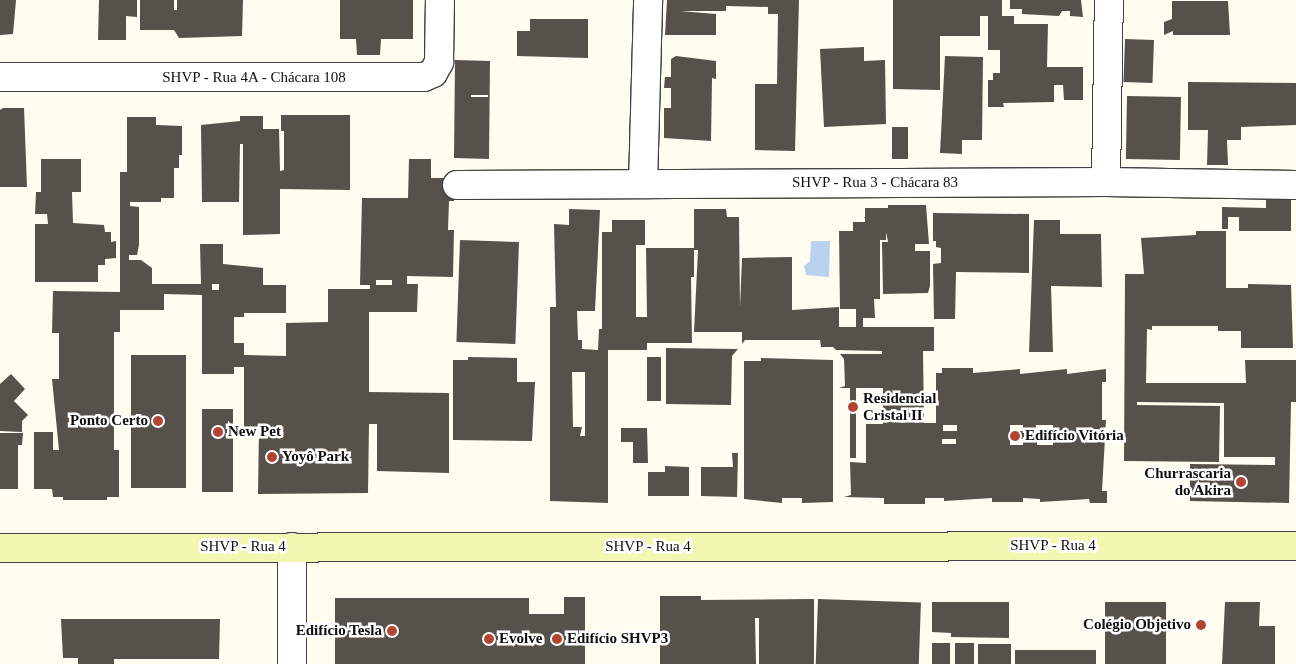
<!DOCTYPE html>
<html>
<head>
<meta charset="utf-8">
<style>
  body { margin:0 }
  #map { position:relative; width:1296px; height:664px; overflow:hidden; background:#fefdf0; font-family:"Times New Roman",serif }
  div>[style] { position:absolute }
  .water>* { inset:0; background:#bad2f0 }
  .building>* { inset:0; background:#56514b; transform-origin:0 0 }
  .roads { filter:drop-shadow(1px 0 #414141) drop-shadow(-1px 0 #414141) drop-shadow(0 1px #414141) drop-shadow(0 -1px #414141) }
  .street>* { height:28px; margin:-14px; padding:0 14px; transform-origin:14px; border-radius:14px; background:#fff }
  .secondary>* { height:28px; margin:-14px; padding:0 14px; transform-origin:14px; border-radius:14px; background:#f2f7b2 }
  .dots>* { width:14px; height:14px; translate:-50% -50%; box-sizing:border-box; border:2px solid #fff; border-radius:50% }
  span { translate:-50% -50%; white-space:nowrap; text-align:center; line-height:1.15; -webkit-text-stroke:5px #fff; paint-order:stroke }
  .street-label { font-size:15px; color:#0e0e0e }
  .poi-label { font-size:15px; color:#0e0e0e; font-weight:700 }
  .left { translate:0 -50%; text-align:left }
  .right { translate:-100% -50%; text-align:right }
</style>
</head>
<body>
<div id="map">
  <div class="water">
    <div style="clip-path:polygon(811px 241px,830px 241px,829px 277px,806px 275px,804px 266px,810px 261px)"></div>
  </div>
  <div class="building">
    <div style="clip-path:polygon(0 0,16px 0,13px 34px,0 35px)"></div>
    <div style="clip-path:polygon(99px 0,137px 0,137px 17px,126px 16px,126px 40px,98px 40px)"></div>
    <div style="clip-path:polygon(140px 0,174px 0,174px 10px,177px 10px,177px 0,243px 0,242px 36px,179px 38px,174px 30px,140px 30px)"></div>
    <div style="clip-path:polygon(340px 0,413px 0,413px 39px,381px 39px,380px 55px,357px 55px,356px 39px,340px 39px)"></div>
    <div style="clip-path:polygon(667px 0,799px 0,795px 151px,755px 150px,755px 84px,777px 84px,778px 14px,768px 14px,768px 7px,726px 6px,726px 11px,680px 11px,716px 14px,716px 35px,665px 35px)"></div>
    <div style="clip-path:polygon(893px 0,1002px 0,1002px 16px,1014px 16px,1014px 24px,1048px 24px,1047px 67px,1083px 67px,1083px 100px,1064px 100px,1063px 85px,1054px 85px,1054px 102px,1003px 103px,1004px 107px,988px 107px,988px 80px,993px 80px,993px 73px,1000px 73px,1000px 50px,988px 50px,988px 16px,980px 16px,980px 36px,940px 36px,940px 90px,893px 89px)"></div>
    <div style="clip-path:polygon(1010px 0,1081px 0,1083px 17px,1070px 16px,1070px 11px,1062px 11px,1059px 16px,1022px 14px,1022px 9px,1010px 9px)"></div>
    <div style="clip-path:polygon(1172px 1px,1228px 1px,1230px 35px,1173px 35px,1173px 31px,1164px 35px,1164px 22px,1172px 19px)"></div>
    <div style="clip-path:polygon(530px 19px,588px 19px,588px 58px,517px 56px,517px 31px,530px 31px)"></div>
    <div style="left:1125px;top:39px;width:29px;height:43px;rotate:2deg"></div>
    <div style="clip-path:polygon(864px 47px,864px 61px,885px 60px,886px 124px,824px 127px,820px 49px)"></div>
    <div style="clip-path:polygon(676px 56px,716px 61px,716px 79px,712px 78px,711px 141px,664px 138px,664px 108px,671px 108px,671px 88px,664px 88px,665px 77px,671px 77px,671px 59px)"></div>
    <div style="clip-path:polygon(945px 56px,983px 57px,982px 140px,962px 140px,962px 154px,940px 153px)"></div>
    <div style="clip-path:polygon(evenodd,455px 60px,490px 61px,489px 159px,454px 158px,455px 60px,471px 95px,488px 95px,488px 97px,471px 97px,471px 95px)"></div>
    <div style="clip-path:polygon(1188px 82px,1296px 83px,1296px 125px,1241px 127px,1241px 140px,1227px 140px,1228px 165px,1207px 165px,1208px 130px,1188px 130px)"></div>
    <div style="left:1127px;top:96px;width:54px;height:63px;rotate:1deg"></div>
    <div style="clip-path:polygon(3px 108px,24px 108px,27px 187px,0 187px,0 110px)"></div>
    <div style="clip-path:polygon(281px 115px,350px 115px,350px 190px,280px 189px,280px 234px,243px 235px,243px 144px,240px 144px,239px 202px,202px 202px,201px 125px,240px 121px,240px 116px,263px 116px,263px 129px,279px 129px,280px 171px,284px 170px,284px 131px,281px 131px)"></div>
    <div style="clip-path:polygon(evenodd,127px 117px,156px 117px,156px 125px,182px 126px,182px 155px,179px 155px,179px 168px,174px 168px,174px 198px,161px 198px,161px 202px,130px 202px,130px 206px,139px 207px,139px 245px,137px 255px,129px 255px,129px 260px,141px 260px,152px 268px,152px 284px,201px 284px,200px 244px,223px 244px,223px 264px,263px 268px,263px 285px,286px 285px,286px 313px,244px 313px,244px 317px,234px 317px,234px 343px,244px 343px,244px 355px,286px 356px,286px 323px,328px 322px,328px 289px,370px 289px,370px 285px,360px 285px,362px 198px,408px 198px,409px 159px,431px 159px,431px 178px,454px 178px,454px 201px,449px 201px,448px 230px,454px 230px,453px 277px,407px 276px,407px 284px,418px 284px,417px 312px,369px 312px,369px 392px,449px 393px,449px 473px,377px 471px,377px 424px,369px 424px,368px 493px,258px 494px,259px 427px,244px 427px,244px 367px,234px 367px,234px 374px,202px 374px,202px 295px,164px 294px,164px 310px,120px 310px,120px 332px,114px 332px,114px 450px,119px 450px,119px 497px,107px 497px,107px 500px,63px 500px,63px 497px,53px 497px,52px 489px,34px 489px,34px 432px,53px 432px,53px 450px,59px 450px,52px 379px,59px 379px,59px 333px,52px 333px,53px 291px,120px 292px,120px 172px,127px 172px,127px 117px,376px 280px,392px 280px,392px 285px,376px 285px,376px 280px,127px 117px,212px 284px,219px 284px,219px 290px,212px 290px,212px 284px)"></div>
    <div style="left:892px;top:127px;width:16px;height:32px"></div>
    <div style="clip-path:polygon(41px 159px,81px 159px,81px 192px,72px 192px,73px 223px,104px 225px,105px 232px,111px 232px,111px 242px,116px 241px,116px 258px,105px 259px,105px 265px,98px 265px,98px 282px,35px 282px,35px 224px,48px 224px,47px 214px,35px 214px,36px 192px,41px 192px)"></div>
    <div style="clip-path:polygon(1266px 184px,1291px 184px,1291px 231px,1239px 231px,1239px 217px,1228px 217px,1228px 229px,1222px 229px,1222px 207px,1266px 208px)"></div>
    <div style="clip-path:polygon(evenodd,888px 205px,926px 205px,929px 244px,915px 244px,915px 251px,930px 251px,930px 286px,928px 293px,883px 294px,882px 242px,888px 242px,886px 232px,886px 240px,880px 240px,880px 299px,874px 299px,875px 318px,863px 318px,863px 327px,934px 327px,934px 351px,923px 351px,924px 423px,936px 423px,936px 373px,942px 373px,942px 368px,973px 368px,973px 373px,1020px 369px,1020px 374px,1067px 369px,1067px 374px,1106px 369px,1106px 382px,1102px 382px,1102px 420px,1106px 420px,1102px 491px,1107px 491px,1107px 503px,1090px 503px,1089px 499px,1040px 502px,1040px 499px,1023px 498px,1023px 502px,992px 502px,992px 498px,944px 501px,944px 498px,925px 498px,925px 504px,884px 504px,884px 498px,844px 497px,851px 495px,850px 462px,866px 463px,866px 424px,883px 424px,883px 388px,856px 388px,856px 458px,850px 458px,850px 388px,839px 388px,845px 386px,844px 359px,840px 354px,882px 354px,882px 351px,836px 350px,833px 347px,821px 347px,820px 340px,745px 340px,742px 344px,742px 332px,694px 332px,698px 250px,694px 250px,694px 277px,691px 277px,692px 343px,647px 343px,647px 350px,608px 350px,608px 503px,550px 501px,550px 307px,556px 307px,554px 224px,569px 225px,569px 209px,600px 210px,595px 311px,577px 311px,578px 340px,582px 340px,582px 349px,598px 350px,599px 329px,602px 329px,602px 232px,612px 232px,612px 220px,645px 220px,645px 245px,636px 245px,636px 317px,647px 317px,646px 248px,694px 248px,694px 209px,726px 209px,727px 217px,739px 217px,740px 307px,742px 258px,792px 257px,792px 310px,839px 307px,839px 327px,856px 327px,856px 309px,840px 309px,839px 231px,853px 231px,853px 222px,865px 222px,865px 208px,888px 208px,888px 205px,572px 372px,585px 372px,585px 436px,580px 436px,582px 427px,573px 427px,572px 372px,888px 205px,943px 425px,957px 425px,957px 431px,943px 431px,943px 425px,888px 205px,1010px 425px,1023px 425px,1023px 431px,1010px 431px,1010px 425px,888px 205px,1036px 425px,1053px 425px,1053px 431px,1036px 431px,1036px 425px,888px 205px,1037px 438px,1053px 439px,1053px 445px,1037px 445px,1037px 438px,888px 205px,942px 439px,956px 439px,956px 444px,942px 444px,942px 439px,888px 205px,1010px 439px,1023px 439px,1023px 445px,1010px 445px,1010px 439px)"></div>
    <div style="clip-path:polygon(933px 213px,1029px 214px,1029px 273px,956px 272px,955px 319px,934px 319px,933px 264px,941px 263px,941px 248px,936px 247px,936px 241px,933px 241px)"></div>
    <div style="clip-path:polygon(1034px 220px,1060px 220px,1060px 234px,1101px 234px,1102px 287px,1051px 286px,1053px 352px,1029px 352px)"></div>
    <div style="clip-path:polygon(1196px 231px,1226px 231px,1226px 288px,1248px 288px,1248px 284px,1291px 285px,1293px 348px,1241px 348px,1241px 331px,1218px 331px,1218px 326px,1152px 326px,1152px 330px,1147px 329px,1146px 383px,1246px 383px,1245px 360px,1296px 360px,1296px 402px,1291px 402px,1289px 503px,1190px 501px,1190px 464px,1275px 465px,1275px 457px,1224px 457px,1224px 403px,1137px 402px,1137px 405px,1220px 406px,1219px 462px,1124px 461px,1125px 274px,1144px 274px,1141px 238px,1196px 235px)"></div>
    <div style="left:460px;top:240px;width:59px;height:102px;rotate:2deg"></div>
    <div style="clip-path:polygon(666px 348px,738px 349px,732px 356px,731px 405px,666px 404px)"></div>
    <div style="left:131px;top:355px;width:55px;height:133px"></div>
    <div style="clip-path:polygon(468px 357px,517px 358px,517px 382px,535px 382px,532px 441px,453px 440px,453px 360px,468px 360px)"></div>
    <div style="left:647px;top:357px;width:14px;height:44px"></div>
    <div style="clip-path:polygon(761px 358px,833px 360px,833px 502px,802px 503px,802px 498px,782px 498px,782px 503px,744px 499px,744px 361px,761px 361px)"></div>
    <div style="clip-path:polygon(11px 374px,25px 389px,14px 401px,28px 415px,22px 421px,22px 432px,0 431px,0 384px)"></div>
    <div style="left:202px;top:409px;width:31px;height:83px"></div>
    <div style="clip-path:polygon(621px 428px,647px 428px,648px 463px,633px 463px,633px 442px,621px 442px)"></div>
    <div style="clip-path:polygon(0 433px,23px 433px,22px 445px,18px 445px,18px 489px,0 489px)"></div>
    <div style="clip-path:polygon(732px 453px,738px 453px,737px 497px,701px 496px,701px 467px,733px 467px)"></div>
    <div style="clip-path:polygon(665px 466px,689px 467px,689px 496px,648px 496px,648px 472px,665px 472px)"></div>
    <div style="clip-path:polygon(660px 596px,701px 596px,701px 600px,814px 599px,814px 664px,759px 664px,759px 618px,755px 618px,756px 664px,660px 664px)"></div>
    <div style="clip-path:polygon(564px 597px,585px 597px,585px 664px,335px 664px,335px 598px,529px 598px,529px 614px,564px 614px)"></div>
    <div style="left:818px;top:599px;width:103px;height:65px;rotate:2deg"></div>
    <div style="clip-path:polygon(932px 602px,1009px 602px,1009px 638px,951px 637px,951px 633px,932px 632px)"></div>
    <div style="left:1166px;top:602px;width:62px;height:61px;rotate:90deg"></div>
    <div style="clip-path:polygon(1225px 602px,1260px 602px,1259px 626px,1275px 626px,1275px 664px,1222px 664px)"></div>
    <div style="clip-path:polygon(61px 619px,220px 619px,219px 659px,114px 659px,114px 664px,78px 664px,78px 658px,63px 658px)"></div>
    <div style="left:932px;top:643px;width:18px;height:21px"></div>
    <div style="left:974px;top:643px;width:21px;height:19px;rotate:90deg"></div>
    <div style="left:978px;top:644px;width:33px;height:20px"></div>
    <div style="left:1015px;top:650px;width:81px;height:14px"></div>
  </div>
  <div class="roads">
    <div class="street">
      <div style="left:0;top:77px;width:424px"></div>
      <div style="left:424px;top:77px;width:10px;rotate:-24deg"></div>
      <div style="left:433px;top:73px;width:13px;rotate:-61deg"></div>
      <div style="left:439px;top:62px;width:62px;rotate:-89.1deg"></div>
      <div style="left:1106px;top:182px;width:182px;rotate:-89.1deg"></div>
      <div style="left:643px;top:184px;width:184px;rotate:-88.4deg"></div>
      <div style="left:457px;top:185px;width:649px;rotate:-0.26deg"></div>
      <div style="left:1106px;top:182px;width:190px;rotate:0.9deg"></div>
      <div style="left:292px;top:664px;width:117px;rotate:-90deg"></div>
    </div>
    <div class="secondary">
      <div style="left:0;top:548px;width:1296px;rotate:-0.09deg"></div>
    </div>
  </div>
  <div class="dots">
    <div style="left:853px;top:407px;background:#b14433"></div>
    <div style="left:158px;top:421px;background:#b14433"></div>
    <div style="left:218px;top:432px;background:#b14433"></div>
    <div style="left:1015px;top:436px;background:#b14433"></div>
    <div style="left:272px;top:457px;background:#b14433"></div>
    <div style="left:1241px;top:482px;background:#b14433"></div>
    <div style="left:1201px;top:625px;background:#b14433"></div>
    <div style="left:392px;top:631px;background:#b14433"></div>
    <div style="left:489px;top:639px;background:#b14433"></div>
    <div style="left:557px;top:639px;background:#b14433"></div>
  </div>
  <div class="street-label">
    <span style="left:254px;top:78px">SHVP - Rua 4A - Chácara 108</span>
    <span style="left:875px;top:183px">SHVP - Rua 3 - Chácara 83</span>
    <span style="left:1053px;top:546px">SHVP - Rua 4</span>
    <span style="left:243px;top:547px">SHVP - Rua 4</span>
    <span style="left:648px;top:547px">SHVP - Rua 4</span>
  </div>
  <div class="poi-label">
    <span class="left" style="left:863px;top:407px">Residencial<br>Cristal II</span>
    <span class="right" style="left:148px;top:421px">Ponto Certo</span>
    <span class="left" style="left:228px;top:432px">New Pet</span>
    <span class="left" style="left:1025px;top:436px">Edifício Vitória</span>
    <span class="left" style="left:282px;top:457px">Yoyô Park</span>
    <span class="right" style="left:1231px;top:482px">Churrascaria<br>do Akira</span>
    <span class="right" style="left:1191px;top:625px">Colégio Objetivo</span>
    <span class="right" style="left:382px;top:631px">Edifício Tesla</span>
    <span class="left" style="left:499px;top:639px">Evolve</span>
    <span class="left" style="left:567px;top:639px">Edifício SHVP3</span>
  </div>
</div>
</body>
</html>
